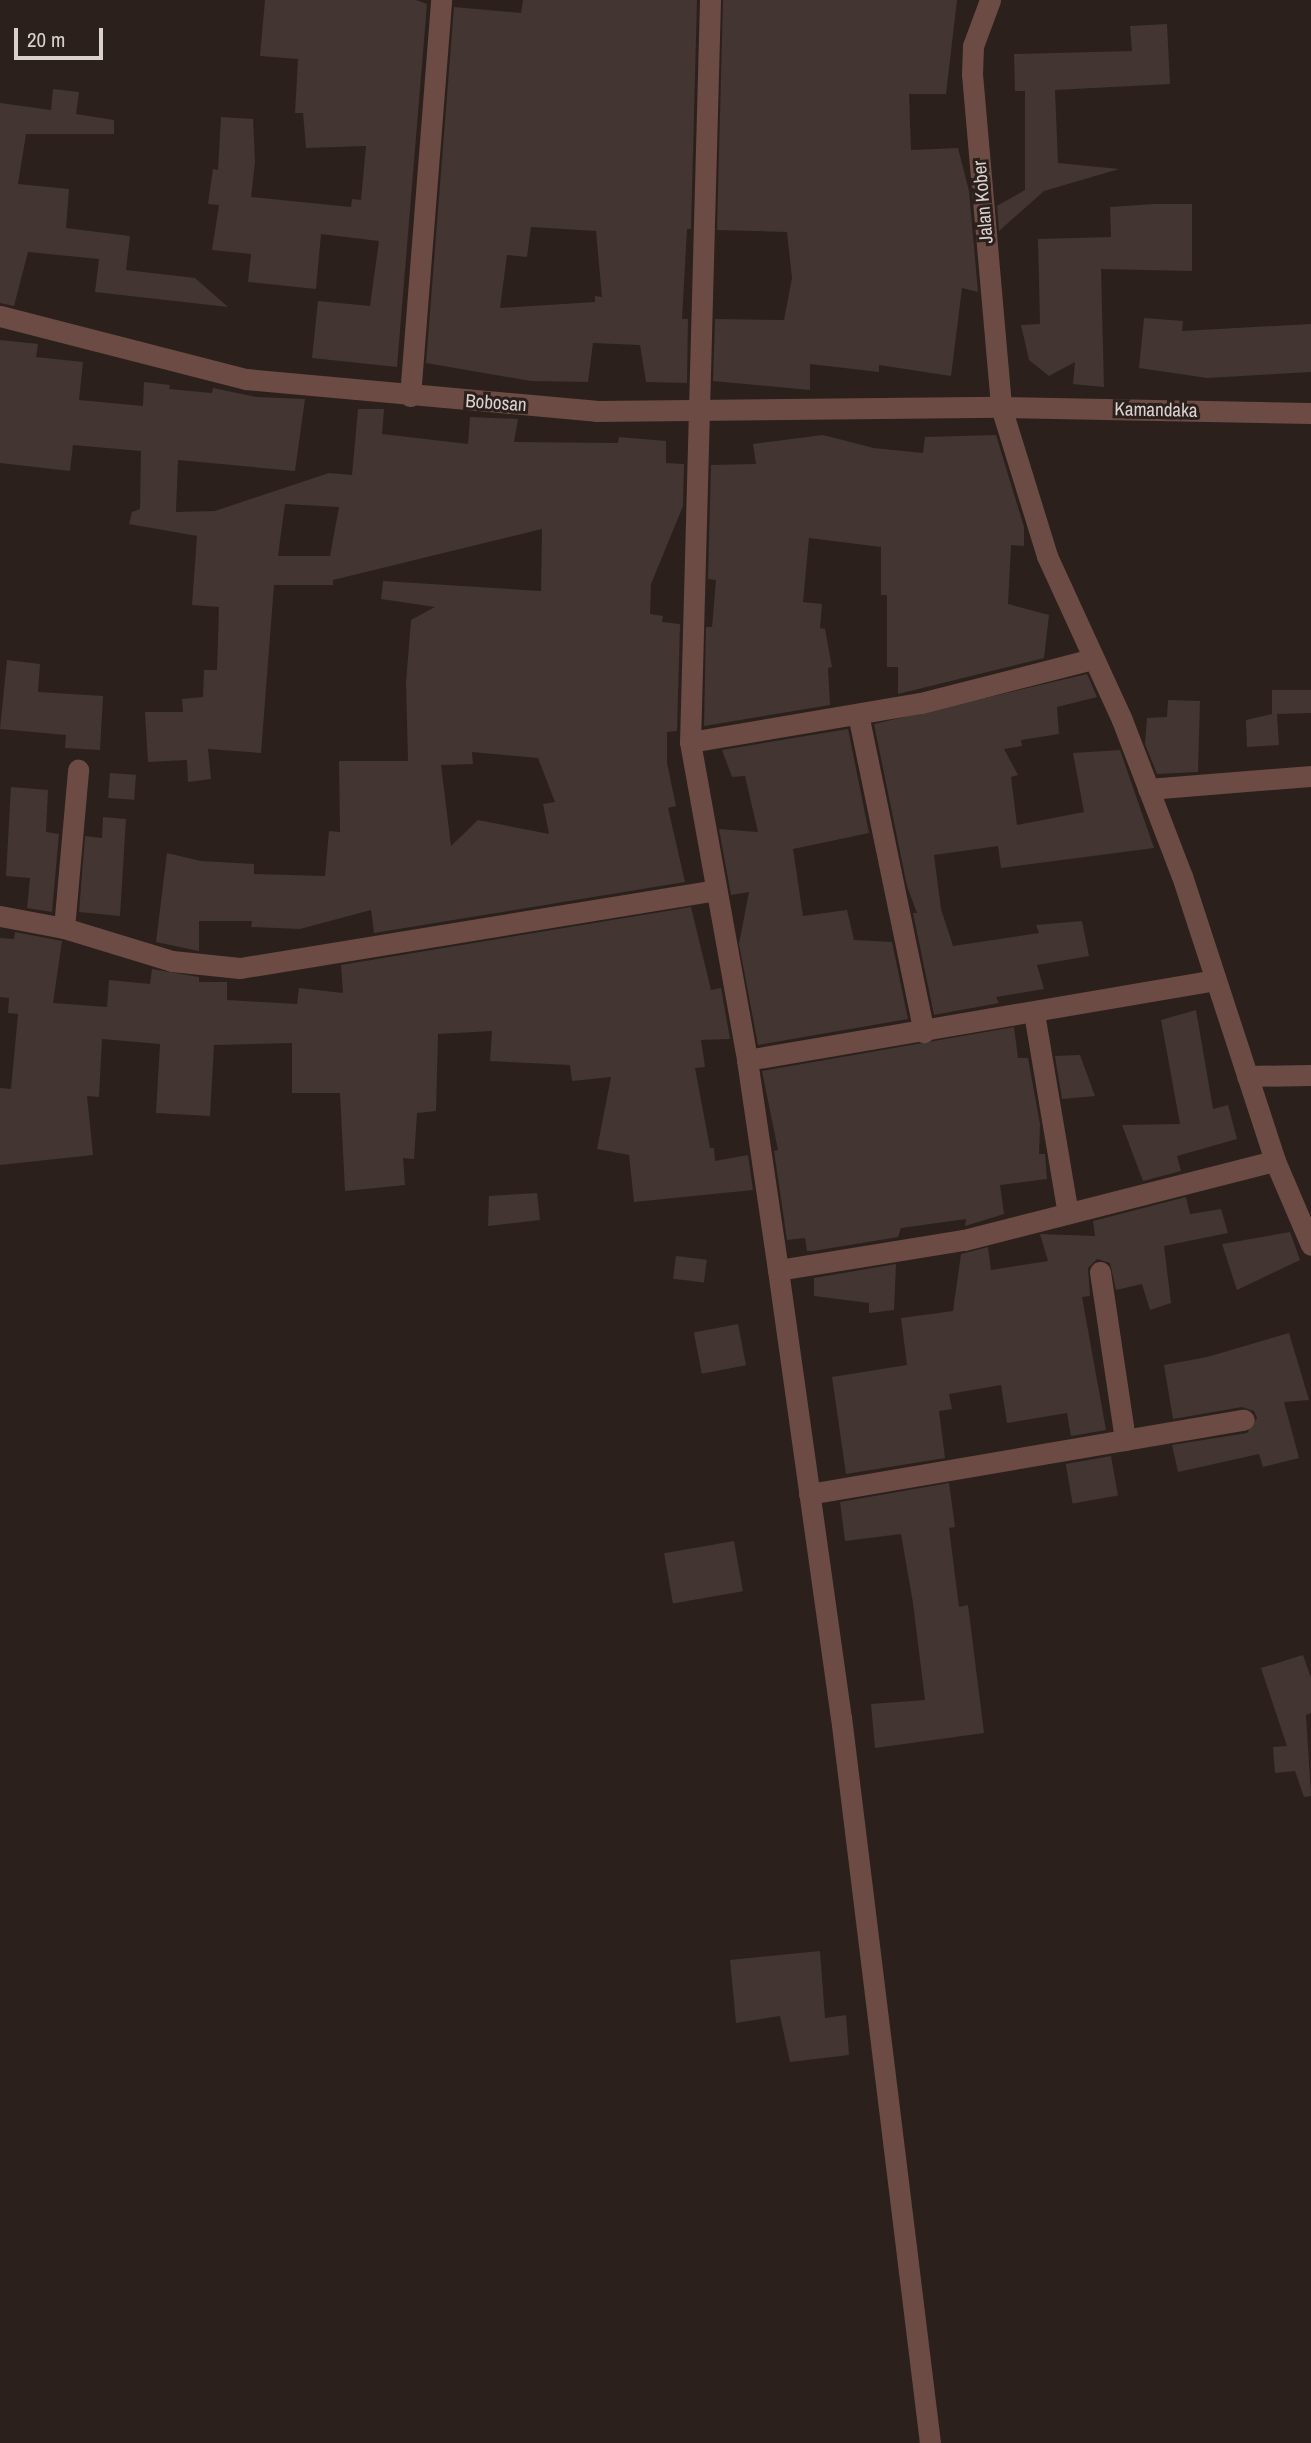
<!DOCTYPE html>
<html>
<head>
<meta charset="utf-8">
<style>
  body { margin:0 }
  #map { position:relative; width:1311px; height:2443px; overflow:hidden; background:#2c201d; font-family:"Archivo Narrow",sans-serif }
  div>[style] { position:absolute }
  .building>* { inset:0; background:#423532; transform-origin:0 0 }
  .minor>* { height:21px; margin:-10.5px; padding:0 10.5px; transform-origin:10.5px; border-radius:10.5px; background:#6c4b45 }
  span { translate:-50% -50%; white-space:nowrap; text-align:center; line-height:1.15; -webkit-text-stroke:6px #2c201d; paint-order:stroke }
  .street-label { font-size:19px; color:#d9d1cf }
  .scale { position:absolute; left:14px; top:28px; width:89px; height:32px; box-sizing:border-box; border:4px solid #d9d1cf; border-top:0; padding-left:9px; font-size:21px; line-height:24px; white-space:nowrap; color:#d9d1cf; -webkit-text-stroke:5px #2c201d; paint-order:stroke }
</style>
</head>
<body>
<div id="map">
  <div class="building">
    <div style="clip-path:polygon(265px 0,416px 0,427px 4px,397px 367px,312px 358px,318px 301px,370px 306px,379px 241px,321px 234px,316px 289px,248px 282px,251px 254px,212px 250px,219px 205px,208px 204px,213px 169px,218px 170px,221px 117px,253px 119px,255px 162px,251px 197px,351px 207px,352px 199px,361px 200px,366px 146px,306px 148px,303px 113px,295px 113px,298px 59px,260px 56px)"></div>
    <div style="clip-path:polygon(evenodd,523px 0,697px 0,691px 229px,687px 229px,682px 319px,688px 319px,687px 383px,646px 382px,640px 345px,593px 343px,588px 382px,531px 381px,426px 363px,454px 7px,521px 13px,523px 0,531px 227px,596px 231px,602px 297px,595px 296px,595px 302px,500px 308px,507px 255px,527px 257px,531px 227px)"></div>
    <div style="clip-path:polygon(723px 0,957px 0,946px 94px,909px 94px,911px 150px,958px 148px,969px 191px,978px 292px,962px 288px,951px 376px,879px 365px,879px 372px,810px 364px,810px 390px,713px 381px,715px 319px,784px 320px,792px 278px,787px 232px,717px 230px)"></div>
    <div style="clip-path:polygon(1167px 24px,1170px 84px,1055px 90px,1058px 163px,1119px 169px,1044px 191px,999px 231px,997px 206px,1025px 190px,1025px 91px,1015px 91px,1014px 54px,1132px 51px,1130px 26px)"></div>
    <div style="clip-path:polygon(53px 89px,79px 92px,76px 114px,114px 120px,114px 134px,26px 134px,18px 184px,69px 189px,66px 228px,130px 236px,126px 270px,195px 278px,228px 307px,95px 292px,99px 259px,28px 252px,14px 306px,0 303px,0 103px,51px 110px)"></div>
    <div style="clip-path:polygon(1154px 204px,1192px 204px,1192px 271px,1101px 269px,1104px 387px,1073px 384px,1075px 362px,1049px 376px,1029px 360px,1021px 325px,1040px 324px,1038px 239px,1111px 237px,1110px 207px)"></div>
    <div style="clip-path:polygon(1144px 318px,1183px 321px,1182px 331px,1311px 324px,1311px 372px,1207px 378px,1139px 368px)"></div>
    <div style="clip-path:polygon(evenodd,0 340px,38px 344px,36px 357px,83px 362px,79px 400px,143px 406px,144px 382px,170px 385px,169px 389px,212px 393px,213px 388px,256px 397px,305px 399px,295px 471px,178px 460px,176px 512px,215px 511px,329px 473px,352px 475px,358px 409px,384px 409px,382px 434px,468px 444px,470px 417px,518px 419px,514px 442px,618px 443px,619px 437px,666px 441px,666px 463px,684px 464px,683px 506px,651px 584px,650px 614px,663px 616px,662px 622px,680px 624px,677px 731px,667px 732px,667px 763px,676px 806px,668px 808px,685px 882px,374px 933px,371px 910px,300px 929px,251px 927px,252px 921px,199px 921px,199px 951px,156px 942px,167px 853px,201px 861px,254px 864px,254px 874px,325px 876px,329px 831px,340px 832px,339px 761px,408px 761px,406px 683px,411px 620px,435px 607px,381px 599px,383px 581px,541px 591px,542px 529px,333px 580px,333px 585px,274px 585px,261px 753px,208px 749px,211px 779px,188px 782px,187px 760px,148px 762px,145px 712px,183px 712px,182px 699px,203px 697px,204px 670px,217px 670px,219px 607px,192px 605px,197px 536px,129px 524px,132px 512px,140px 509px,141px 451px,73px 445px,70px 471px,0 463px,0 340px,285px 504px,339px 507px,330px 556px,278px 556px,285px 504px,0 340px,472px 752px,538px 758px,555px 802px,543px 804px,549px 834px,478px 820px,451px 846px,441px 765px,473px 764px,472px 752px)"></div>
    <div style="clip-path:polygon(823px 435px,874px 448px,923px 453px,925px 437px,996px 435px,1024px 527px,1024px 546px,1011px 545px,1008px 604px,1049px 615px,1044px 658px,898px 694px,898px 667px,887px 667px,887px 595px,881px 595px,881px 547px,809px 538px,803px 602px,822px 604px,820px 628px,825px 629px,832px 667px,828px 668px,830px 705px,704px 726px,706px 627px,712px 627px,716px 580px,708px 579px,711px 465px,756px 464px,753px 444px)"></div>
    <div style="clip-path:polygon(7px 660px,40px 664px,38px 692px,103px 696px,100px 750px,65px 748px,66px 735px,0 729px)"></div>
    <div style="clip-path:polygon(1087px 674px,1097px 697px,1057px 707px,1059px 734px,1021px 740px,1022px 746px,1004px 749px,1018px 775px,1011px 777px,1017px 825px,1084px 812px,1073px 753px,1120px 750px,1154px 848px,1001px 868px,998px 846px,934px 855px,941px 909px,953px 946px,1039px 933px,1036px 925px,1082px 921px,1089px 956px,1037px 965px,1044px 989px,996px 997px,999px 1003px,934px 1015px,913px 913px,917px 913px,907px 886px,874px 724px)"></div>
    <div style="clip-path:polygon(1272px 690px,1311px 690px,1311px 713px,1277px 714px,1279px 745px,1247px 747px,1246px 720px,1272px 714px)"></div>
    <div style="clip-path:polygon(1168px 700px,1200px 701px,1198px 772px,1157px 774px,1145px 744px,1147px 718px,1167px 717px)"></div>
    <div style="clip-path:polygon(848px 729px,869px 833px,793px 849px,803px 916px,847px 910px,854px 940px,892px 942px,908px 1019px,758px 1045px,739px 944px,749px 892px,731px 895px,719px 829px,758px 832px,745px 776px,732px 777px,722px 750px)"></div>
    <div style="left:110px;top:773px;width:26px;height:25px;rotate:4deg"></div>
    <div style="clip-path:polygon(11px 787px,48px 790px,46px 832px,59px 834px,52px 912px,27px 908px,30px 878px,6px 876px)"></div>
    <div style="clip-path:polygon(103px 817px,126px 819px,120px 916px,79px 912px,85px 836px,102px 838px)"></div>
    <div style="clip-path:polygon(691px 907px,711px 990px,721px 988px,730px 1039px,701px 1040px,705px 1067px,695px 1068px,710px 1148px,714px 1148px,715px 1161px,748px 1155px,753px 1190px,634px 1202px,629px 1155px,597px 1149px,611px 1077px,572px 1081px,570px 1065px,490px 1061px,492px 1031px,438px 1034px,436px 1111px,417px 1113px,414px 1159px,403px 1158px,405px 1185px,345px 1191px,340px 1093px,292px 1093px,292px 1043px,214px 1045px,210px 1116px,156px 1113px,160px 1044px,102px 1039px,99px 1097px,87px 1096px,93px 1155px,0 1165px,0 1088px,11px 1089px,18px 1014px,8px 1013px,9px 998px,0 997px,0 938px,14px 939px,15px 932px,62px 941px,53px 1003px,107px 1007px,109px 980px,150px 984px,152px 969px,199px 977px,199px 982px,227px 982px,227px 1000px,297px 1004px,299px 988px,343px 993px,341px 965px)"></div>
    <div style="clip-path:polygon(1196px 1010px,1213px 1109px,1228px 1105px,1237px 1139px,1177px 1156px,1181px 1171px,1143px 1181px,1122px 1125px,1180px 1124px,1161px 1020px)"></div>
    <div style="clip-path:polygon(1014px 1027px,1018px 1058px,1028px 1058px,1040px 1124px,1039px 1154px,1045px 1154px,1047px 1179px,1000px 1185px,1004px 1214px,965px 1226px,966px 1219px,901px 1228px,898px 1237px,813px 1251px,807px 1251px,805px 1238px,787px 1240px,774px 1151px,778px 1150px,762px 1071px)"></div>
    <div style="clip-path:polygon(1080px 1055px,1095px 1096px,1062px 1099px,1055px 1056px)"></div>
    <div style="clip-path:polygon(537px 1193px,540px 1220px,488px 1226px,489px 1196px)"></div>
    <div style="clip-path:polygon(1186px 1197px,1190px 1214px,1221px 1209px,1228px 1233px,1164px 1246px,1171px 1303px,1150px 1310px,1142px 1284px,1116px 1290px,1110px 1263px,1097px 1259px,1088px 1268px,1090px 1296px,1082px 1297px,1106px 1430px,1071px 1436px,1067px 1413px,1007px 1423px,1001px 1385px,949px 1394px,952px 1409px,939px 1411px,945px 1458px,846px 1474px,832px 1377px,907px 1365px,901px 1318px,953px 1311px,961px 1254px,988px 1247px,991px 1270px,1048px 1261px,1040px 1234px,1095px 1236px,1093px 1221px)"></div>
    <div style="clip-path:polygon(1290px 1232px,1300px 1260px,1237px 1290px,1222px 1244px)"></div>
    <div style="left:676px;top:1256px;width:31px;height:23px;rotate:7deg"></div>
    <div style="clip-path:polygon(896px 1264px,894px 1310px,869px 1313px,869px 1303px,814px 1296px,814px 1278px)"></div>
    <div style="left:738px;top:1324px;width:42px;height:45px;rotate:79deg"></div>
    <div style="clip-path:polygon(1289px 1333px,1309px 1400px,1284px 1402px,1299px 1458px,1263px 1467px,1259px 1454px,1178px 1472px,1172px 1445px,1247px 1433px,1257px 1418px,1254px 1411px,1242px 1407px,1173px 1419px,1164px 1365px,1207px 1357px)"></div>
    <div style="left:1111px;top:1456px;width:40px;height:46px;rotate:80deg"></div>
    <div style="clip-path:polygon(949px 1483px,955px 1527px,949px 1528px,959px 1607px,968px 1605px,984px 1733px,875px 1748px,871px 1704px,925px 1700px,913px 1603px,901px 1534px,845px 1541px,840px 1502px)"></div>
    <div style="left:734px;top:1541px;width:51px;height:71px;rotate:80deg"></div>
    <div style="clip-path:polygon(1303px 1655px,1311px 1678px,1311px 1713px,1306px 1715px,1311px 1796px,1304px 1797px,1295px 1771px,1275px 1773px,1273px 1747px,1287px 1746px,1261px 1668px)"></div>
    <div style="clip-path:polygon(820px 1951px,825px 2018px,846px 2015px,849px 2055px,790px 2062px,780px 2016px,736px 2023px,730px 1960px)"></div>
  </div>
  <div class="minor">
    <div style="left:710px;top:0;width:742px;rotate:91.54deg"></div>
    <div style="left:690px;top:742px;width:323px;rotate:79.8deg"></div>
    <div style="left:747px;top:1060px;width:212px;rotate:81.6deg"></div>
    <div style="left:778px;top:1270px;width:451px;rotate:82deg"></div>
    <div style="left:841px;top:1717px;width:731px;rotate:83.01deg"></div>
    <div style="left:990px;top:0;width:49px;rotate:110.3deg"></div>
    <div style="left:973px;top:46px;width:28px;rotate:92deg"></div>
    <div style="left:972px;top:74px;width:334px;rotate:85deg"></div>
    <div style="left:1001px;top:407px;width:156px;rotate:72.8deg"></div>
    <div style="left:1047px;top:556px;width:180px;rotate:65.4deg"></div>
    <div style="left:1122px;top:720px;width:167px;rotate:69deg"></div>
    <div style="left:1182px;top:876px;width:300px;rotate:71.9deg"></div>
    <div style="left:1275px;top:1161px;width:91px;rotate:66.8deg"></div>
    <div style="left:0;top:316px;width:254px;rotate:14.4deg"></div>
    <div style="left:246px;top:379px;width:351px;rotate:5.2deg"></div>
    <div style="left:596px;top:411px;width:405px;rotate:-0.6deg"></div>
    <div style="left:1001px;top:407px;width:310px;rotate:1.1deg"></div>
    <div style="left:410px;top:396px;width:397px;rotate:-85.5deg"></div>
    <div style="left:858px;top:714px;width:325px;rotate:78.3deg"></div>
    <div style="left:690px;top:742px;width:234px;rotate:-9.6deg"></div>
    <div style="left:921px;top:703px;width:177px;rotate:-14.4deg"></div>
    <div style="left:1148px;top:789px;width:164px;rotate:-4.6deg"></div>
    <div style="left:0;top:916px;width:65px;rotate:10.6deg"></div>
    <div style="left:64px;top:928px;width:113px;rotate:17deg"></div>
    <div style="left:172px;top:961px;width:68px;rotate:5.9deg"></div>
    <div style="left:240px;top:968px;width:482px;rotate:-9.3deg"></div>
    <div style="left:64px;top:928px;width:159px;rotate:-84.9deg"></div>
    <div style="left:1034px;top:1013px;width:203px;rotate:80.4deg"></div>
    <div style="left:747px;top:1060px;width:473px;rotate:-9.7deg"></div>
    <div style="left:1247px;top:1076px;width:64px;rotate:-0.9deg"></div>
    <div style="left:778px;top:1270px;width:188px;rotate:-9.2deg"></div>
    <div style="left:964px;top:1240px;width:321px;rotate:-14.3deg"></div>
    <div style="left:1100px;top:1272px;width:170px;rotate:81.5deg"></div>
    <div style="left:809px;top:1494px;width:441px;rotate:-9.7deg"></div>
  </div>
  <div class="street-label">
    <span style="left:983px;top:202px;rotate:-95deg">Jalan Kober</span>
    <span style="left:496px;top:403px;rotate:4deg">Bobosan</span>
    <span style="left:1156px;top:410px;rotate:1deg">Kamandaka</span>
  </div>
  <div class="scale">20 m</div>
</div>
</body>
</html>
